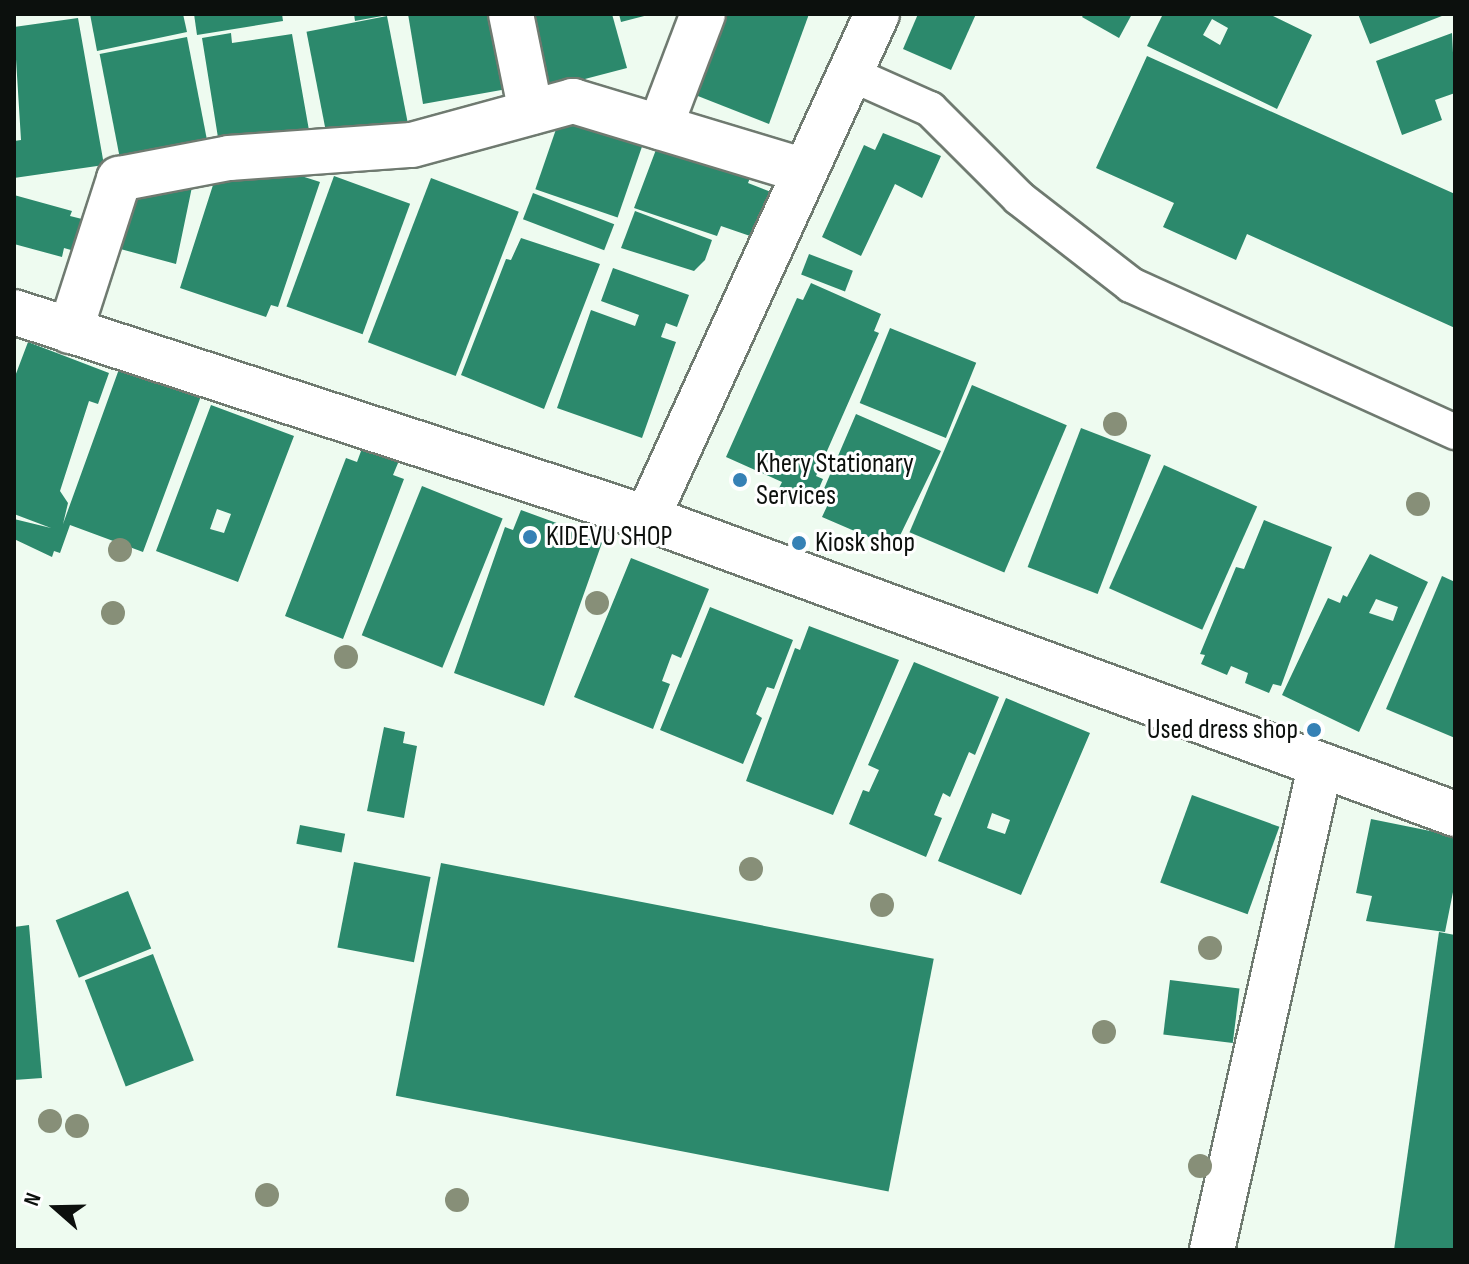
<!DOCTYPE html>
<html>
<head>
<meta charset="utf-8">
<style>
  body { margin:0 }
  #map { position:relative; width:1469px; height:1264px; overflow:hidden; background:#eefbf0; font-family:"Sofia Sans Condensed",sans-serif }
  div>[style] { position:absolute }
  .building>* { inset:0; background:#2c896c; transform-origin:0 0 }
  .roads { filter:drop-shadow(2px 0 #6f7a70) drop-shadow(-2px 0 #6f7a70) drop-shadow(0 2px #6f7a70) drop-shadow(0 -2px #6f7a70) }
  .service>* { height:34px; margin:-17px; padding:0 17px; transform-origin:17px; border-radius:17px; background:#fff }
  .minor>* { height:44px; margin:-22px; padding:0 22px; transform-origin:22px; border-radius:22px; background:#fff }
  .tertiary>* { height:44px; margin:-22px; padding:0 22px; transform-origin:22px; border-radius:22px; background:#fff }
  .trees>* { width:24px; height:24px; margin:-12px; border-radius:50%; background:#878f78 }
  .dots>* { width:22px; height:22px; translate:-50% -50%; box-sizing:border-box; border:4px solid #fff; border-radius:50% }
  span { translate:-50% -50%; white-space:nowrap; text-align:center; line-height:1.15; -webkit-text-stroke:6px #fff; paint-order:stroke }
  .poi-label { font-size:28px; color:#0c100d }
  .left { translate:0 -50%; text-align:left }
  .right { translate:-100% -50%; text-align:right }
  .frame { position:absolute; inset:0; border:16px solid #0c100d; pointer-events:none }
  .north { position:absolute; left:16px; top:1168px; width:80px; height:80px; -webkit-text-stroke:6px #fff; paint-order:stroke; rotate:290deg; font-size:22px; font-weight:700; line-height:32px; text-align:center; color:#0c100d }
  .north::after { content:''; display:block; margin:auto; width:28px; height:36px; background:#0c100d; clip-path:polygon(50% 0,100% 100%,50% 72%,0 100%) }
</style>
</head>
<body>
<div id="map">
  <div class="building">
    <div style="clip-path:polygon(90px 14px,183px 14px,187px 32px,97px 51px)"></div>
    <div style="clip-path:polygon(194px 14px,282px 14px,283px 21px,197px 35px)"></div>
    <div style="clip-path:polygon(354px 14px,382px 14px,382px 16px,355px 21px)"></div>
    <div style="clip-path:polygon(408px 14px,495px 14px,507px 89px,423px 104px)"></div>
    <div style="clip-path:polygon(519px 14px,612px 14px,627px 68px,539px 91px)"></div>
    <div style="clip-path:polygon(619px 14px,648px 14px,648px 15px,621px 22px)"></div>
    <div style="clip-path:polygon(710px 14px,809px 14px,769px 124px,680px 89px)"></div>
    <div style="clip-path:polygon(918px 14px,976px 14px,951px 70px,903px 49px)"></div>
    <div style="clip-path:polygon(1084px 14px,1132px 14px,1119px 38px,1082px 17px)"></div>
    <div style="clip-path:polygon(evenodd,1163px 14px,1269px 14px,1312px 35px,1277px 109px,1147px 46px,1163px 14px,1212px 19px,1228px 28px,1220px 45px,1203px 35px,1212px 19px)"></div>
    <div style="clip-path:polygon(1358px 14px,1447px 14px,1370px 44px)"></div>
    <div style="left:387px;top:16px;width:112px;height:82px;rotate:79deg"></div>
    <div style="clip-path:polygon(78px 18px,104px 165px,14px 178px,14px 141px,21px 140px,14px 27px)"></div>
    <div style="clip-path:polygon(231px 33px,232px 43px,292px 34px,310px 136px,220px 150px,202px 38px)"></div>
    <div style="clip-path:polygon(1452px 33px,1455px 93px,1435px 100px,1442px 120px,1402px 135px,1376px 61px)"></div>
    <div style="left:187px;top:37px;width:114px;height:89px;rotate:79deg"></div>
    <div style="clip-path:polygon(1147px 56px,1455px 194px,1455px 328px,1247px 234px,1236px 260px,1163px 227px,1174px 203px,1096px 168px)"></div>
    <div style="left:564px;top:106px;width:87px;height:88px;rotate:19deg"></div>
    <div style="clip-path:polygon(883px 133px,941px 156px,922px 198px,895px 184px,861px 256px,822px 237px,864px 145px,875px 150px)"></div>
    <div style="clip-path:polygon(660px 139px,752px 173px,748px 183px,771px 192px,753px 237px,721px 226px,717px 236px,634px 208px)"></div>
    <div style="clip-path:polygon(221px 160px,264px 164px,320px 182px,278px 307px,271px 305px,266px 317px,180px 288px)"></div>
    <div style="left:334px;top:176px;width:81px;height:139px;rotate:20deg"></div>
    <div style="left:431px;top:178px;width:94px;height:176px;rotate:21deg"></div>
    <div style="clip-path:polygon(166px 180px,192px 187px,176px 264px,113px 247px,129px 188px,162px 195px)"></div>
    <div style="left:533px;top:193px;width:87px;height:28px;rotate:21deg"></div>
    <div style="clip-path:polygon(14px 195px,72px 211px,70px 216px,86px 220px,78px 252px,64px 248px,62px 257px,14px 244px)"></div>
    <div style="clip-path:polygon(635px 211px,712px 240px,705px 260px,694px 271px,621px 248px)"></div>
    <div style="clip-path:polygon(521px 238px,600px 264px,544px 409px,461px 375px,506px 259px,511px 260px)"></div>
    <div style="left:809px;top:254px;width:47px;height:22px;rotate:21deg"></div>
    <div style="clip-path:polygon(613px 268px,689px 295px,677px 327px,666px 323px,661px 337px,676px 342px,642px 438px,557px 408px,591px 310px,635px 326px,639px 315px,601px 301px)"></div>
    <div style="clip-path:polygon(811px 283px,881px 314px,874px 331px,879px 333px,816px 476px,823px 479px,811px 507px,777px 492px,782px 482px,726px 457px,797px 298px,803px 300px)"></div>
    <div style="left:890px;top:328px;width:93px;height:81px;rotate:22deg"></div>
    <div style="clip-path:polygon(28px 342px,109px 373px,98px 404px,89px 401px,60px 491px,68px 503px,63px 524px,123px 358px,204px 388px,143px 552px,70px 525px,60px 553px,54px 551px,52px 557px,14px 539px,14px 519px,51px 528px,14px 514px,14px 379px)"></div>
    <div style="left:972px;top:385px;width:103px;height:160px;rotate:23deg"></div>
    <div style="clip-path:polygon(evenodd,211px 405px,294px 436px,238px 582px,156px 551px,211px 405px,217px 509px,231px 514px,224px 533px,210px 529px,217px 509px)"></div>
    <div style="clip-path:polygon(856px 414px,941px 451px,894px 548px,822px 517px,829px 502px,820px 498px)"></div>
    <div style="left:1081px;top:428px;width:75px;height:149px;rotate:21deg"></div>
    <div style="clip-path:polygon(364px 443px,401px 456px,393px 475px,404px 479px,343px 639px,285px 616px,346px 458px,357px 462px)"></div>
    <div style="left:1164px;top:465px;width:102px;height:135px;rotate:24deg"></div>
    <div style="left:422px;top:486px;width:87px;height:161px;rotate:22deg"></div>
    <div style="clip-path:polygon(521px 510px,603px 540px,544px 706px,454px 673px,505px 527px,513px 530px)"></div>
    <div style="clip-path:polygon(1264px 520px,1332px 547px,1281px 686px,1273px 684px,1269px 693px,1245px 683px,1248px 673px,1231px 666px,1227px 675px,1201px 664px,1205px 655px,1200px 654px,1236px 567px,1244px 569px)"></div>
    <div style="clip-path:polygon(evenodd,1370px 554px,1428px 582px,1359px 732px,1282px 695px,1328px 598px,1340px 603px,1343px 595px,1347px 597px,1370px 554px,1376px 599px,1398px 607px,1393px 621px,1369px 613px,1376px 599px)"></div>
    <div style="clip-path:polygon(631px 558px,709px 589px,681px 658px,672px 654px,662px 681px,670px 684px,653px 729px,574px 697px)"></div>
    <div style="clip-path:polygon(1442px 576px,1455px 582px,1455px 738px,1386px 709px)"></div>
    <div style="clip-path:polygon(710px 607px,793px 640px,774px 689px,767px 687px,756px 714px,762px 718px,743px 764px,660px 730px)"></div>
    <div style="clip-path:polygon(809px 626px,899px 660px,833px 815px,746px 781px,795px 648px,800px 650px)"></div>
    <div style="clip-path:polygon(914px 662px,999px 697px,975px 755px,969px 752px,950px 797px,943px 793px,934px 815px,942px 818px,926px 857px,849px 824px,863px 790px,869px 792px,879px 770px,868px 765px)"></div>
    <div style="clip-path:polygon(evenodd,1006px 698px,1090px 733px,1021px 895px,938px 861px,1006px 698px,992px 813px,1010px 820px,1005px 834px,987px 828px,992px 813px)"></div>
    <div style="clip-path:polygon(384px 727px,405px 732px,403px 743px,417px 746px,404px 818px,367px 811px)"></div>
    <div style="left:1192px;top:795px;width:93px;height:93px;rotate:20deg"></div>
    <div style="clip-path:polygon(1371px 819px,1455px 836px,1455px 882px,1445px 932px,1366px 921px,1372px 896px,1356px 893px)"></div>
    <div style="left:300px;top:825px;width:46px;height:19px;rotate:11deg"></div>
    <div style="left:354px;top:862px;width:78px;height:87px;rotate:11deg"></div>
    <div style="left:441px;top:863px;width:502px;height:237px;rotate:11deg"></div>
    <div style="left:128px;top:891px;width:62px;height:78px;rotate:68deg"></div>
    <div style="clip-path:polygon(29px 925px,42px 1078px,14px 1080px,14px 927px)"></div>
    <div style="clip-path:polygon(1439px 932px,1455px 935px,1455px 1250px,1394px 1250px)"></div>
    <div style="left:153px;top:954px;width:114px;height:73px;rotate:69deg"></div>
    <div style="left:1170px;top:980px;width:70px;height:55px;rotate:7deg"></div>
  </div>
  <div class="roads">
    <div class="service">
      <div style="left:849px;top:73px;width:89px;rotate:24deg"></div>
      <div style="left:930px;top:109px;width:126px;rotate:45deg"></div>
      <div style="left:1019px;top:198px;width:142px;rotate:37.8deg"></div>
      <div style="left:1131px;top:285px;width:356px;rotate:24.4deg"></div>
    </div>
    <div class="minor">
      <div style="left:511px;top:14px;width:100px;rotate:78.5deg"></div>
      <div style="left:660px;top:127px;width:121px;rotate:-69.2deg"></div>
      <div style="left:70px;top:331px;width:160px;rotate:-72.1deg"></div>
      <div style="left:119px;top:179px;width:112px;rotate:-10.8deg"></div>
      <div style="left:229px;top:158px;width:183px;rotate:-4.1deg"></div>
      <div style="left:412px;top:145px;width:167px;rotate:-15.3deg"></div>
      <div style="left:573px;top:101px;width:239px;rotate:16.8deg"></div>
      <div style="left:647px;top:518px;width:554px;rotate:-65.47deg"></div>
      <div style="left:1212px;top:1250px;width:497px;rotate:-77.4deg"></div>
    </div>
    <div class="tertiary">
      <div style="left:14px;top:312px;width:666px;rotate:18.03deg"></div>
      <div style="left:647px;top:518px;width:861px;rotate:20.12deg"></div>
    </div>
  </div>
  <div class="trees">
    <div style="left:1115px;top:424px"></div>
    <div style="left:1418px;top:504px"></div>
    <div style="left:120px;top:550px"></div>
    <div style="left:597px;top:603px"></div>
    <div style="left:113px;top:613px"></div>
    <div style="left:346px;top:657px"></div>
    <div style="left:751px;top:869px"></div>
    <div style="left:882px;top:905px"></div>
    <div style="left:1210px;top:948px"></div>
    <div style="left:1104px;top:1032px"></div>
    <div style="left:50px;top:1121px"></div>
    <div style="left:77px;top:1126px"></div>
    <div style="left:1200px;top:1166px"></div>
    <div style="left:267px;top:1195px"></div>
    <div style="left:457px;top:1200px"></div>
  </div>
  <div class="dots">
    <div style="left:740px;top:480px;background:#3681b5"></div>
    <div style="left:530px;top:537px;background:#3681b5"></div>
    <div style="left:799px;top:543px;background:#3681b5"></div>
    <div style="left:1314px;top:730px;background:#3681b5"></div>
  </div>
  <div class="poi-label">
    <span class="left" style="left:756px;top:480px">Khery Stationary<br>Services</span>
    <span class="left" style="left:546px;top:537px">KIDEVU SHOP</span>
    <span class="left" style="left:815px;top:543px">Kiosk shop</span>
    <span class="right" style="left:1298px;top:730px">Used dress shop</span>
  </div>
  <div class="frame"></div>
  <div class="north">N</div>
</div>
</body>
</html>
